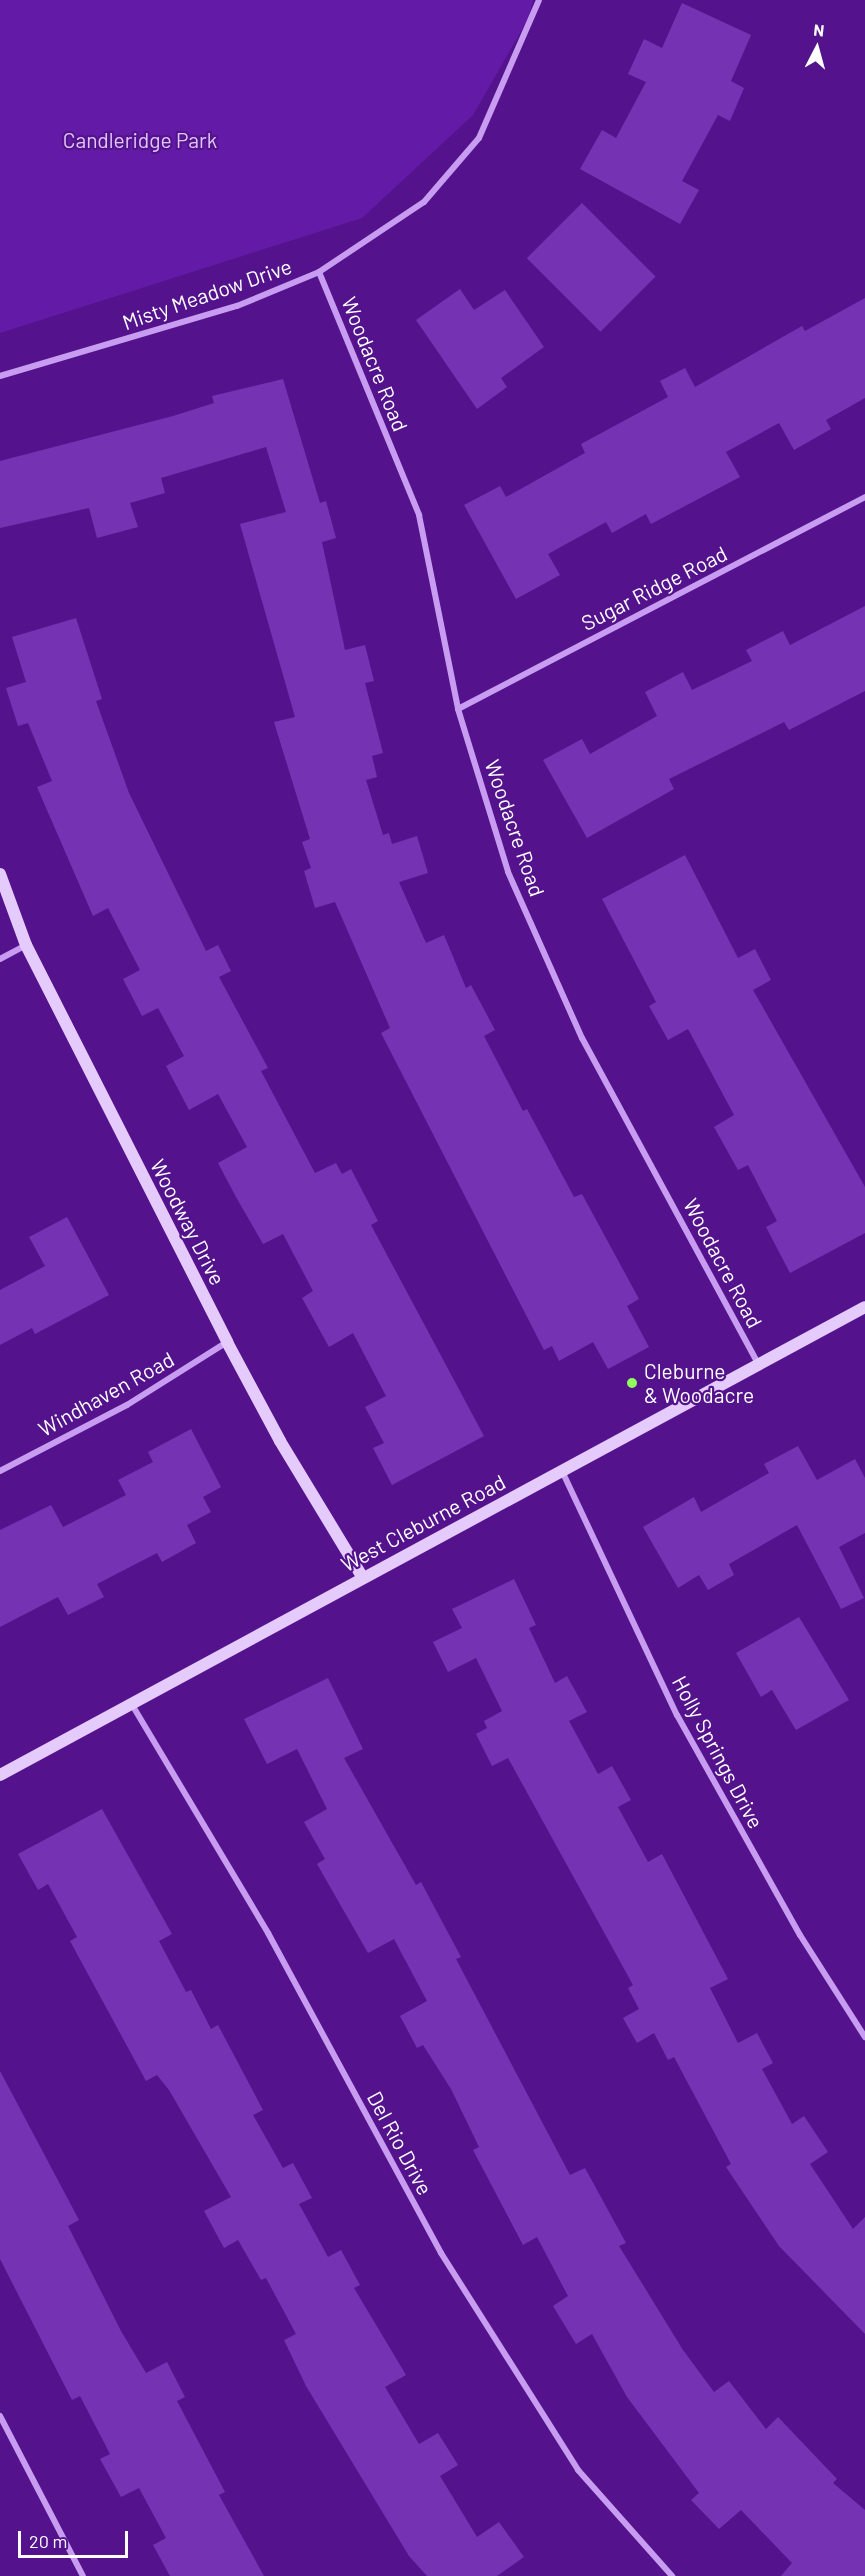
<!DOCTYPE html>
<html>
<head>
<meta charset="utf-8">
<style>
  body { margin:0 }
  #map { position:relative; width:865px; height:2576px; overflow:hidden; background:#54138d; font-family:Barlow,sans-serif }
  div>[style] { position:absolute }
  .green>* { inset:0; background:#631ba7 }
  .building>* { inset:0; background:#7533b3; transform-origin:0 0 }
  .street>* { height:6px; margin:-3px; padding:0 3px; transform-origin:3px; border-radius:3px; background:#c89df1 }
  .secondary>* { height:12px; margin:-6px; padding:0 6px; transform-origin:6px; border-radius:6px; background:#e5cbfb }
  .dots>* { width:16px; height:16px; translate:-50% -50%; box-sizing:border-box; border:3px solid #54138d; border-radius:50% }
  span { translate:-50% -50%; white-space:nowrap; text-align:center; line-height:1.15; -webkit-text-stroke:4.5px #54138d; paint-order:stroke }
  .park-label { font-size:21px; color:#e0c4fc }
  .street-label { font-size:21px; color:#fff }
  .poi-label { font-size:21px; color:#fff }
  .left { translate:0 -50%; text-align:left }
  .north { position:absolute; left:787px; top:18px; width:60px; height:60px; -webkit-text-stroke:4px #54138d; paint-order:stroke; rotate:6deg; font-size:16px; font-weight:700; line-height:24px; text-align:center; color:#fff }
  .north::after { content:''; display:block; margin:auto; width:21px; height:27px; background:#fff; clip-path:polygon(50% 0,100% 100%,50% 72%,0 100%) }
  .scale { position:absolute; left:18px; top:2531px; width:110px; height:27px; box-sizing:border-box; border:3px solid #fff; border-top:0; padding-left:8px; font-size:18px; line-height:21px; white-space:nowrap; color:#fff; -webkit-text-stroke:4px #54138d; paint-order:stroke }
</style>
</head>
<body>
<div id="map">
  <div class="green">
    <div style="clip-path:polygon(0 0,533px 0,529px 17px,473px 115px,362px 218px,0 333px)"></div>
  </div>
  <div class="building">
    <div style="clip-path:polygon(682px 3px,751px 35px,731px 81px,744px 88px,730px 121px,718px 115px,682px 181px,699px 190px,680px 224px,580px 169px,602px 130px,616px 138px,646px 82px,628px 74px,644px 39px,662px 48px)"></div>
    <div style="left:582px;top:203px;width:104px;height:78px;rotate:45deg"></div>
    <div style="clip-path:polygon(460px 289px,474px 310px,505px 290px,544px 347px,501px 378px,507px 387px,477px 409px,416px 320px)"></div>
    <div style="clip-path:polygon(865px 298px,865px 398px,826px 420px,831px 429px,794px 450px,779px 423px,726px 452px,740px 477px,651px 524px,646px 514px,612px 533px,606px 522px,548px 554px,560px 575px,516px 599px,464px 505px,500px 486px,506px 497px,585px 453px,581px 444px,668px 397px,660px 381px,685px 368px,695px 387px,802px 326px,805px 331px)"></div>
    <div style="clip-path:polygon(283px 379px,320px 503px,326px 501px,336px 538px,322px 542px,345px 650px,365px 645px,374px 681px,365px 683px,383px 753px,372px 756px,377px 777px,366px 780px,383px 835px,389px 833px,392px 844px,417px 836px,428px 873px,399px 882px,426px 943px,444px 935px,466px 988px,471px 985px,495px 1030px,484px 1036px,523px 1111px,527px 1109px,574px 1197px,582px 1194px,639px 1299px,627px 1306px,649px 1347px,608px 1369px,593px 1342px,559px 1361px,552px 1346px,544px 1350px,381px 1033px,390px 1028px,335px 902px,315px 908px,304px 871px,311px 868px,302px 842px,310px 839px,274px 722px,295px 717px,240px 524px,286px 512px,266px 447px,161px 478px,165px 493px,130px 503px,138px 527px,97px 538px,89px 508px,0 528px,0 461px,173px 416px,214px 403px,212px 396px)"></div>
    <div style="clip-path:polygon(865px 606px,865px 691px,789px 730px,784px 722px,669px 779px,674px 789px,587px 838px,543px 760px,582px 739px,590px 754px,657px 716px,645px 692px,683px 672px,692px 690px,752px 661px,746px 650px,783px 631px,790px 645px)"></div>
    <div style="clip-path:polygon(76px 618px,102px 699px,96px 701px,129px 793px,206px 951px,218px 945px,231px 971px,219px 977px,268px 1068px,261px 1071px,315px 1173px,336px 1163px,342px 1174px,351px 1169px,378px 1221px,371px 1225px,484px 1436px,392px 1485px,373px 1448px,384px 1443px,365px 1407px,386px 1396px,353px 1333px,329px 1347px,302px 1298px,313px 1291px,283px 1234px,263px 1244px,236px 1197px,218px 1163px,247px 1147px,218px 1094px,189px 1110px,166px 1066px,184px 1056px,158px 1008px,142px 1016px,123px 979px,140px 970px,108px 908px,93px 916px,37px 787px,52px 781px,28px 723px,18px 726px,6px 688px,26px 682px,12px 637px)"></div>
    <div style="clip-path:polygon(685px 855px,738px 958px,755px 949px,771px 980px,753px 990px,865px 1187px,865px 1233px,790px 1273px,766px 1227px,777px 1221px,748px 1165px,738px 1170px,714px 1127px,734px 1115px,688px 1029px,668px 1040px,649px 1006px,656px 1002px,602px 899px)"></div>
    <div style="clip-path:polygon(67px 1217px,109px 1295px,35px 1334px,32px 1328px,0 1345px,0 1290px,45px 1266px,29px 1237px)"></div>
    <div style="clip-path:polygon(191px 1429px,221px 1487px,203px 1497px,211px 1512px,187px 1525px,196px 1543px,162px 1562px,157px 1553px,97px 1584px,104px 1597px,68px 1615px,58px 1597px,0 1627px,0 1530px,51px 1505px,63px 1527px,126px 1495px,118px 1480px,153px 1462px,148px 1452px)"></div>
    <div style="clip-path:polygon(798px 1446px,817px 1480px,855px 1459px,865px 1478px,865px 1533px,839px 1547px,864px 1598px,841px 1609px,797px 1525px,729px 1564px,734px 1575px,708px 1590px,699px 1575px,678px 1588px,643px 1527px,694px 1497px,701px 1512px,769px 1473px,764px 1464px)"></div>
    <div style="clip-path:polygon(514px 1579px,536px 1625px,529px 1628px,555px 1683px,567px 1676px,587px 1712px,569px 1721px,598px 1774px,612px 1766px,631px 1800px,618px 1807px,648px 1862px,662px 1854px,728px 1979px,710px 1988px,738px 2043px,757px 2033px,773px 2063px,762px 2069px,792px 2124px,804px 2116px,828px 2152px,810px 2164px,853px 2229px,865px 2217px,865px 2334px,779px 2246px,726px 2167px,731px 2164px,674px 2057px,668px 2060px,654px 2033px,637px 2043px,623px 2018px,639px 2009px,628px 1988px,633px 1985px,508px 1758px,492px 1766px,476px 1734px,487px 1728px,484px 1721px,502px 1711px,476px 1658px,448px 1672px,433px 1642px,462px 1628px,452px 1609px)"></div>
    <div style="clip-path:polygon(799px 1617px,849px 1700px,796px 1730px,772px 1690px,761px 1697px,736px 1653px)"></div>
    <div style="clip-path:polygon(328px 1678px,363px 1749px,344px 1758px,416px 1885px,421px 1882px,461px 1957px,456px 1959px,570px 2175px,585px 2168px,626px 2243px,619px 2246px,683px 2350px,714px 2392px,729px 2381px,766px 2429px,778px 2417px,837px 2479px,833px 2483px,865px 2510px,865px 2576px,781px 2576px,792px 2563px,741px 2510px,719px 2529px,691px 2500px,699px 2493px,627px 2397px,592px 2334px,576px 2344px,553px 2306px,568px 2296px,537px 2237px,523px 2245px,473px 2150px,479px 2147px,451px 2089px,423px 2045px,417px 2048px,400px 2016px,427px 2001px,394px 1939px,368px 1953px,317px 1864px,325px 1859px,304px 1822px,327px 1809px,297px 1749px,267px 1764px,244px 1719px)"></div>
    <div style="clip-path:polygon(102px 1809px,172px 1934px,159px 1941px,186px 1992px,191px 1990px,211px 2029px,218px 2025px,263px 2110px,253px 2115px,283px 2168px,293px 2163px,312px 2198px,299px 2204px,328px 2257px,341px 2250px,360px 2285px,354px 2288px,406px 2375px,385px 2387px,419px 2444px,438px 2433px,458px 2465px,440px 2476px,477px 2537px,499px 2522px,524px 2557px,497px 2576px,427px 2576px,409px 2556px,306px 2386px,284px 2340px,296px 2334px,266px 2278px,261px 2280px,238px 2240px,224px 2248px,204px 2211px,231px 2197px,169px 2090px,157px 2075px,146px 2081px,70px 1941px,77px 1937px,48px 1884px,38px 1890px,18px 1854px)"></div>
    <div style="clip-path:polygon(0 2071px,79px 2220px,68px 2226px,121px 2331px,146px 2373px,167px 2362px,185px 2397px,177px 2401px,225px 2492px,219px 2495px,264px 2576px,170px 2576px,153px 2545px,166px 2538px,139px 2488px,121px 2497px,100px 2459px,110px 2454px,80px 2396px,72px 2400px,0 2259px)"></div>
  </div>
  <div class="street">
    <div style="left:319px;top:272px;width:263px;rotate:67.6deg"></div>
    <div style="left:419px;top:515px;width:198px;rotate:78.6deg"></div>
    <div style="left:458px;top:709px;width:170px;rotate:72.9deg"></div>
    <div style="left:508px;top:872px;width:182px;rotate:66deg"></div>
    <div style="left:582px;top:1038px;width:372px;rotate:61.6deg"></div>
    <div style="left:0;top:376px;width:247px;rotate:-16.5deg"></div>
    <div style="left:237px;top:306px;width:89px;rotate:-22.5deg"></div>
    <div style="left:319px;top:272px;width:126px;rotate:-33.7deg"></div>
    <div style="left:424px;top:202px;width:84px;rotate:-49.3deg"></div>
    <div style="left:479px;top:138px;width:150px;rotate:-66.5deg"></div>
    <div style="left:458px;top:709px;width:459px;rotate:-27.5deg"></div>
    <div style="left:0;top:959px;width:30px;rotate:-28deg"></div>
    <div style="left:0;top:1471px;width:143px;rotate:-27.5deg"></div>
    <div style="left:127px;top:1405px;width:118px;rotate:-32.2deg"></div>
    <div style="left:562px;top:1471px;width:270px;rotate:64.8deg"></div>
    <div style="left:677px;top:1715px;width:252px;rotate:60.8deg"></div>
    <div style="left:800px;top:1935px;width:121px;rotate:57.5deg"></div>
    <div style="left:131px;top:1703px;width:268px;rotate:59.2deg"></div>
    <div style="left:268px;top:1933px;width:364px;rotate:61.6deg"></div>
    <div style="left:441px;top:2253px;width:257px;rotate:57.7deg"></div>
    <div style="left:578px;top:2470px;width:142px;rotate:48.4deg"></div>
    <div style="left:0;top:2416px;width:180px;rotate:62.6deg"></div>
  </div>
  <div class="secondary">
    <div style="left:0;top:874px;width:76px;rotate:69.9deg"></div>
    <div style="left:26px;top:945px;width:445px;rotate:63.1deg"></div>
    <div style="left:227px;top:1342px;width:112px;rotate:61.8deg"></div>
    <div style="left:280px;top:1441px;width:160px;rotate:58.8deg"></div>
    <div style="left:0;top:1775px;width:983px;rotate:-28.42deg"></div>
  </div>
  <div class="dots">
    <div style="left:632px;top:1383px;background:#91ff5c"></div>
  </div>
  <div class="park-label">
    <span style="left:140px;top:140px">Candleridge Park</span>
  </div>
  <div class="street-label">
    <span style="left:207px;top:294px;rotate:-19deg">Misty Meadow Drive</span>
    <span style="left:375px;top:364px;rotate:68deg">Woodacre Road</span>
    <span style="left:654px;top:588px;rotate:-27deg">Sugar Ridge Road</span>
    <span style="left:515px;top:828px;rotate:71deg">Woodacre Road</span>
    <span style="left:188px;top:1222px;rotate:63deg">Woodway Drive</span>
    <span style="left:723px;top:1263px;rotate:62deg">Woodacre Road</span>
    <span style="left:106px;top:1394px;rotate:-29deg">Windhaven Road</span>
    <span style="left:423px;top:1523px;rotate:-28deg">West Cleburne Road</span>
    <span style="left:718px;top:1752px;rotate:62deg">Holly Springs Drive</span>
    <span style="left:400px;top:2143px;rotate:62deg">Del Rio Drive</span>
  </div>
  <div class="poi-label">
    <span class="left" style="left:644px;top:1383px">Cleburne<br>&amp; Woodacre</span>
  </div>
  <div class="north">N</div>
  <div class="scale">20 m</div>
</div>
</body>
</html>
